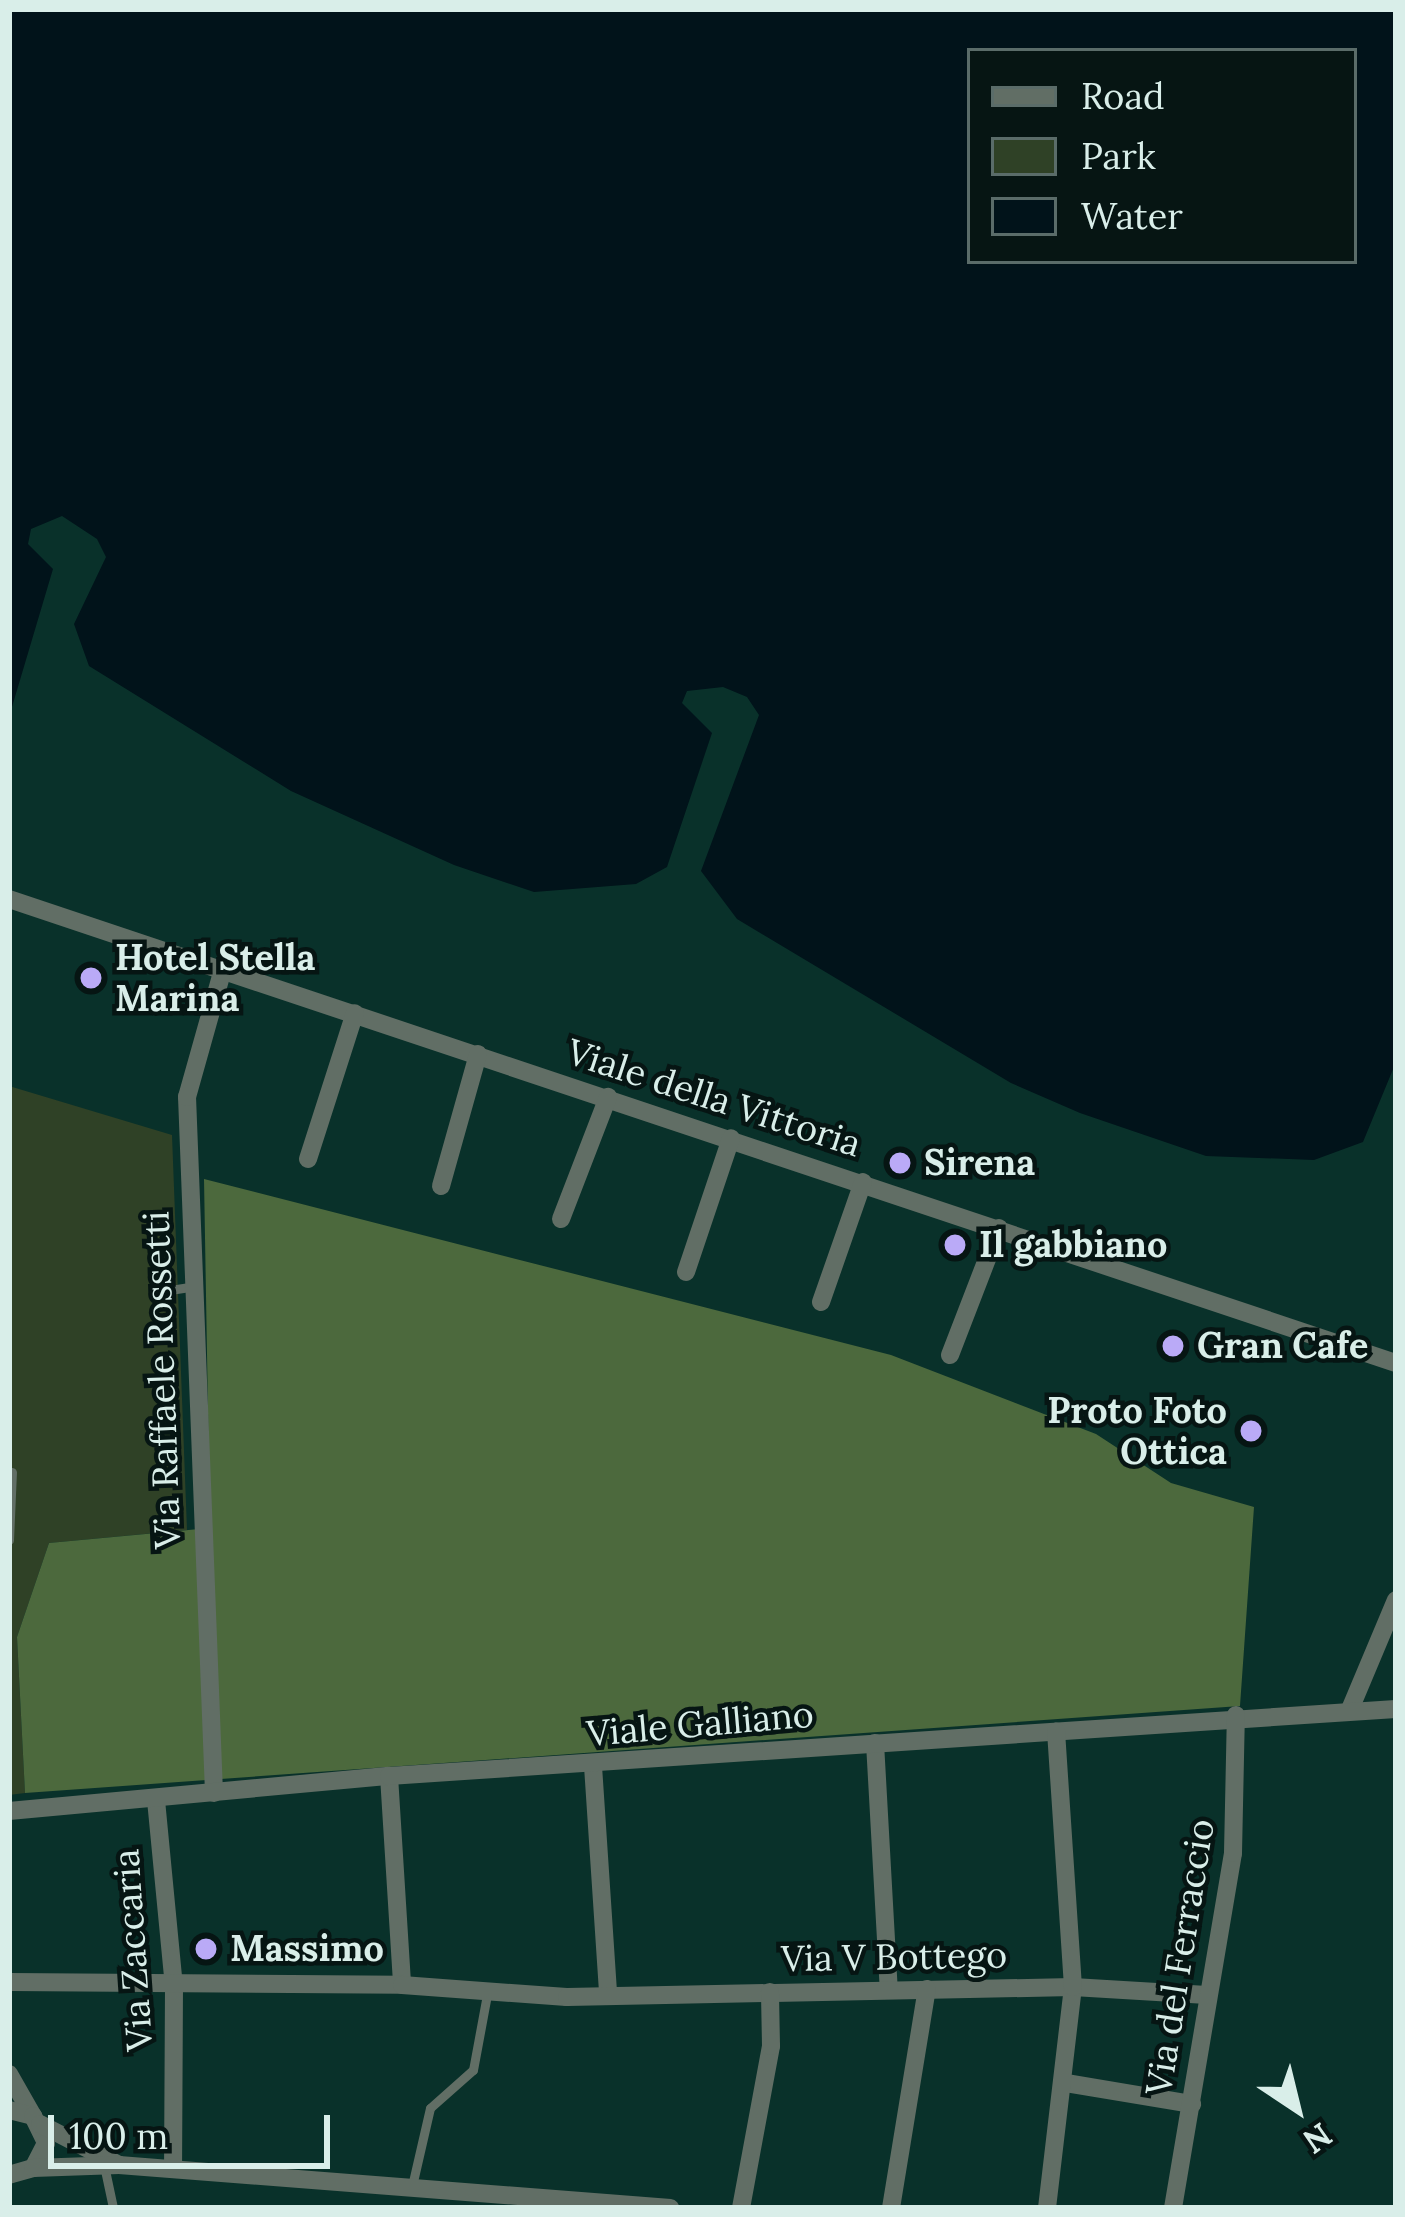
<!DOCTYPE html>
<html>
<head>
<meta charset="utf-8">
<style>
  body { margin:0 }
  #map { position:relative; width:1405px; height:2217px; overflow:hidden; background:#09312a; font-family:Lora,serif }
  div>[style] { position:absolute }
  .green>* { inset:0; background:#2f4126 }
  .forest>* { inset:0; background:#4c693d }
  .water>* { inset:0; background:#01131a }
  .lane>* { height:9px; margin:-4.5px; padding:0 4.5px; transform-origin:4.5px; border-radius:4.5px; background:#616e65 }
  .street>* { height:18px; margin:-9px; padding:0 9px; transform-origin:9px; border-radius:9px; background:#616e65 }
  .dots>* { width:33px; height:33px; translate:-50% -50%; box-sizing:border-box; border:6px solid #061513; border-radius:50% }
  span { translate:-50% -50%; white-space:nowrap; text-align:center; line-height:1.15; -webkit-text-stroke:9px #061513; paint-order:stroke }
  .poi-label { font-size:36px; color:#d9eee9; font-weight:700 }
  .left { translate:0 -50%; text-align:left }
  .right { translate:-100% -50%; text-align:right }
  .street-label { font-size:36px; color:#d9eee9 }
  .frame { position:absolute; inset:0; border:12px solid #d9eee9; pointer-events:none }
  .legend { position:absolute; left:967px; top:48px; width:390px; height:216px; box-sizing:border-box; background:#061513; border:3px solid #5a6c69; margin:0; padding:15px 21px; list-style:none; font-size:36px; color:#d9eee9 }
  .legend li { display:flex; align-items:center; gap:24px; height:60px }
  .legend b { width:60px; border:3px solid #5a6c69 }
  .north { position:absolute; left:1237px; top:2049px; width:120px; height:120px; -webkit-text-stroke:9px #061513; paint-order:stroke; rotate:145deg; font-size:33px; font-weight:700; line-height:48px; text-align:center; color:#d9eee9 }
  .north::after { content:''; display:block; margin:auto; width:42px; height:54px; background:#d9eee9; clip-path:polygon(50% 0,100% 100%,50% 72%,0 100%) }
  .scale { position:absolute; left:48px; top:2115px; width:282px; height:54px; box-sizing:border-box; border:6px solid #d9eee9; border-top:0; padding-left:15px; font-size:36px; line-height:42px; white-space:nowrap; color:#d9eee9; -webkit-text-stroke:9px #061513; paint-order:stroke }
</style>
</head>
<body>
<div id="map">
  <div class="green">
    <div style="clip-path:polygon(9px 1086px,172px 1135px,187px 1530px,49px 1543px,17px 1637px,25px 1793px,9px 1795px)"></div>
  </div>
  <div class="forest">
    <div style="clip-path:polygon(204px 1179px,891px 1355px,1096px 1434px,1171px 1483px,1254px 1507px,1240px 1706px,25px 1793px,17px 1637px,49px 1543px,210px 1528px)"></div>
  </div>
  <div class="water">
    <div style="clip-path:polygon(evenodd,9px 9px,1396px 9px,1396px 1062px,1363px 1142px,1314px 1160px,1206px 1156px,1080px 1113px,1011px 1083px,737px 919px,701px 871px,759px 715px,747px 697px,723px 687px,687px 691px,682px 703px,712px 733px,667px 867px,636px 884px,534px 892px,454px 865px,291px 791px,89px 666px,74px 624px,106px 557px,97px 539px,62px 516px,31px 529px,28px 544px,53px 569px,9px 717px,9px 9px,970px 51px,1354px 51px,1354px 261px,970px 261px,970px 51px)"></div>
  </div>
  <div class="lane">
    <div style="left:170px;top:1290px;width:18px;rotate:-9deg"></div>
    <div style="left:9px;top:1540px;width:68px;rotate:-87.5deg"></div>
    <div style="left:105px;top:2170px;width:39px;rotate:78deg"></div>
    <div style="left:412px;top:2186px;width:80px;rotate:-77deg"></div>
    <div style="left:430px;top:2108px;width:57px;rotate:-41.5deg"></div>
    <div style="left:473px;top:2070px;width:82px;rotate:-79.5deg"></div>
  </div>
  <div class="street">
    <div style="left:9px;top:899px;width:1463px;rotate:18.5deg"></div>
    <div style="left:308px;top:1159px;width:153px;rotate:-72.2deg"></div>
    <div style="left:441px;top:1186px;width:137px;rotate:-74.3deg"></div>
    <div style="left:561px;top:1219px;width:131px;rotate:-68.9deg"></div>
    <div style="left:686px;top:1272px;width:141px;rotate:-71.4deg"></div>
    <div style="left:821px;top:1302px;width:127px;rotate:-70.7deg"></div>
    <div style="left:950px;top:1355px;width:136px;rotate:-68.9deg"></div>
    <div style="left:1351px;top:1707px;width:116px;rotate:-67.2deg"></div>
    <div style="left:875px;top:1743px;width:247px;rotate:86.8deg"></div>
    <div style="left:593px;top:1766px;width:226px;rotate:86.2deg"></div>
    <div style="left:389px;top:1776px;width:209px;rotate:86.4deg"></div>
    <div style="left:214px;top:1793px;width:697px;rotate:-92.22deg"></div>
    <div style="left:187px;top:1097px;width:133px;rotate:-74.3deg"></div>
    <div style="left:156px;top:1800px;width:188px;rotate:84.5deg"></div>
    <div style="left:174px;top:1987px;width:180px;rotate:90.3deg"></div>
    <div style="left:9px;top:1811px;width:382px;rotate:-5.3deg"></div>
    <div style="left:389px;top:1776px;width:1009px;rotate:-3.81deg"></div>
    <div style="left:9px;top:1982px;width:393px;rotate:0.4deg"></div>
    <div style="left:402px;top:1985px;width:165px;rotate:4.2deg"></div>
    <div style="left:567px;top:1997px;width:506px;rotate:-1.13deg"></div>
    <div style="left:1073px;top:1987px;width:134px;rotate:3.4deg"></div>
    <div style="left:9px;top:2074px;width:48px;rotate:60.3deg"></div>
    <div style="left:1066px;top:2083px;width:128px;rotate:9.5deg"></div>
    <div style="left:9px;top:2110px;width:25px;rotate:14deg"></div>
    <div style="left:33px;top:2116px;width:30px;rotate:64deg"></div>
    <div style="left:46px;top:2143px;width:28px;rotate:117deg"></div>
    <div style="left:33px;top:2168px;width:25px;rotate:164deg"></div>
    <div style="left:40px;top:2124px;width:89px;rotate:27.4deg"></div>
    <div style="left:119px;top:2165px;width:553px;rotate:4.46deg"></div>
    <div style="left:33px;top:2168px;width:86px;rotate:-2deg"></div>
    <div style="left:741px;top:2208px;width:165px;rotate:-79.5deg"></div>
    <div style="left:771px;top:2046px;width:54px;rotate:-91.1deg"></div>
    <div style="left:891px;top:2208px;width:222px;rotate:-80.7deg"></div>
    <div style="left:1047px;top:2208px;width:223px;rotate:-83.3deg"></div>
    <div style="left:1073px;top:1987px;width:256px;rotate:-93.8deg"></div>
    <div style="left:1173px;top:2208px;width:360px;rotate:-80.4deg"></div>
    <div style="left:1233px;top:1853px;width:138px;rotate:-88.8deg"></div>
  </div>
  <div class="dots">
    <div style="left:91px;top:978px;background:#baaaf7"></div>
    <div style="left:900px;top:1163px;background:#baaaf7"></div>
    <div style="left:955px;top:1245px;background:#baaaf7"></div>
    <div style="left:1173px;top:1346px;background:#baaaf7"></div>
    <div style="left:1251px;top:1431px;background:#baaaf7"></div>
    <div style="left:206px;top:1949px;background:#baaaf7"></div>
  </div>
  <div class="poi-label">
    <span class="left" style="left:115px;top:978px">Hotel Stella<br>Marina</span>
    <span class="left" style="left:924px;top:1163px">Sirena</span>
    <span class="left" style="left:979px;top:1245px">Il gabbiano</span>
    <span class="left" style="left:1197px;top:1346px">Gran Cafe</span>
    <span class="right" style="left:1227px;top:1431px">Proto Foto<br>Ottica</span>
    <span class="left" style="left:230px;top:1949px">Massimo</span>
  </div>
  <div class="street-label">
    <span style="left:714px;top:1098px;rotate:18deg">Viale della Vittoria</span>
    <span style="left:162px;top:1380px;rotate:-92deg">Via Raffaele Rossetti</span>
    <span style="left:700px;top:1724px;rotate:-5deg">Viale Galliano</span>
    <span style="left:133px;top:1950px;rotate:-94deg">Via Zaccaria</span>
    <span style="left:894px;top:1957px;rotate:-1deg">Via V Bottego</span>
    <span style="left:1180px;top:1957px;rotate:-81deg">Via del Ferraccio</span>
  </div>
  <div class="frame"></div>
  <ul class="legend">
  <li><b style="height:15px;background:#616e65"></b>Road</li>
  <li><b style="height:33px;background:#2f4126"></b>Park</li>
  <li><b style="height:33px;background:#01131a"></b>Water</li>
  </ul>
  <div class="north">N</div>
  <div class="scale">100 m</div>
</div>
</body>
</html>
